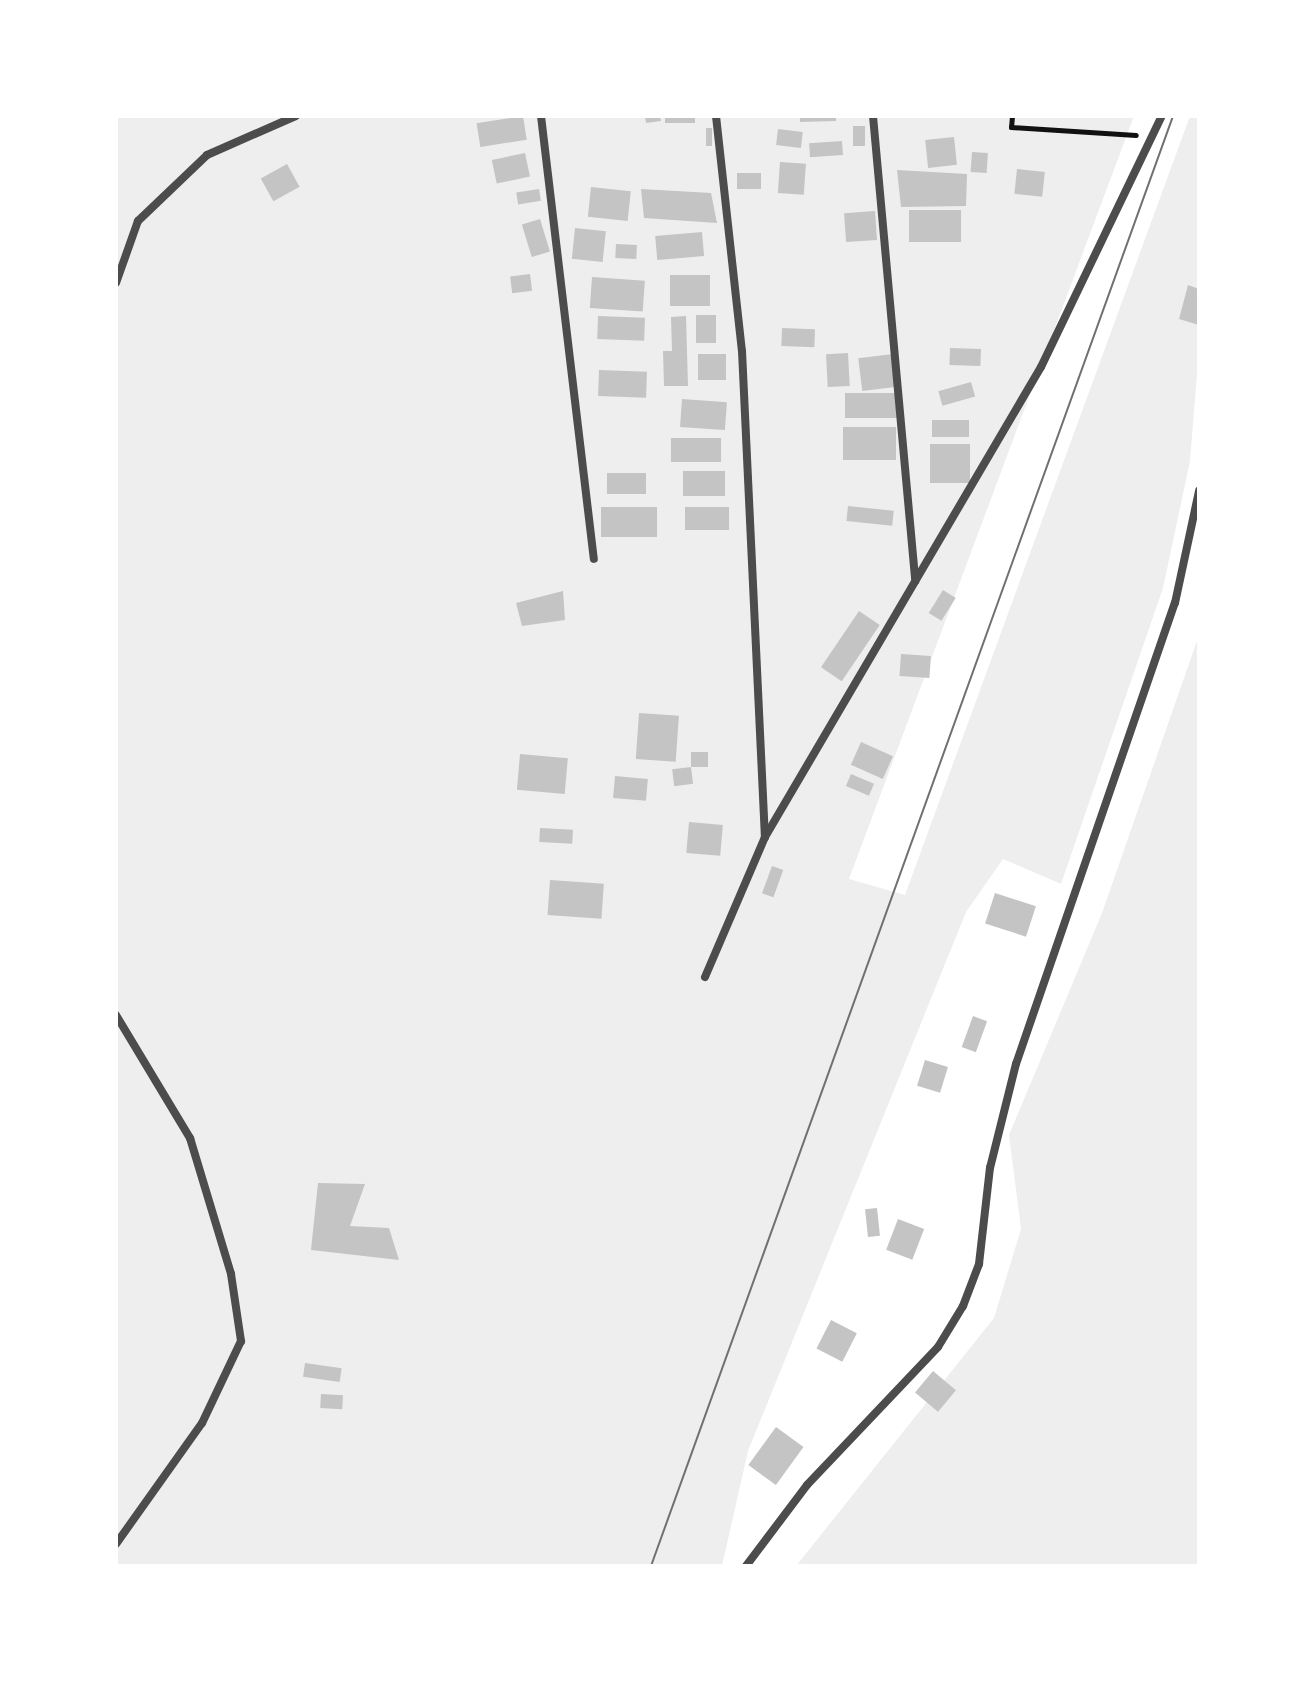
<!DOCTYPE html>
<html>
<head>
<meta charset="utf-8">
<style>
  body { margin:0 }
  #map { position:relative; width:1315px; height:1682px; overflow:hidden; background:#fff; font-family:Poppins,sans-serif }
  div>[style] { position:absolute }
  .green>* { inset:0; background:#eee }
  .building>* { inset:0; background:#c4c4c4; transform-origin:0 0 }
  .path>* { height:5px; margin:-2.5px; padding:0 2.5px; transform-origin:2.5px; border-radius:2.5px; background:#111 }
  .minor>* { height:8px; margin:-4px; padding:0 4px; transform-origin:4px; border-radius:4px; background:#4c4c4c }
  .tram>* { height:2px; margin:-1px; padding:0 1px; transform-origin:1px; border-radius:1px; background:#707070 }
  span { translate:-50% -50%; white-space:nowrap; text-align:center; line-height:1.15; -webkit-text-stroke:8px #fff; paint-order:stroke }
  .frame { position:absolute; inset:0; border:118px solid #fff; pointer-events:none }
</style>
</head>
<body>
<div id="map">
  <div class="green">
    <div style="clip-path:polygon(116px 116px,1134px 116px,849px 879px,905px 895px,1190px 116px,1199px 116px,1199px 348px,1190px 461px,1163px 588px,1061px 884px,1003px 859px,966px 912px,748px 1451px,722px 1566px,116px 1566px)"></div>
    <div style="clip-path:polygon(1199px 635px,1199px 1566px,796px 1566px,994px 1318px,1021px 1229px,1009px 1135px,1102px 913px)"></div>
  </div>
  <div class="building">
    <div style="left:523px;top:116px;width:24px;height:47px;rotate:81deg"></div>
    <div style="clip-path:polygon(645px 116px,660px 116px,661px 121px,646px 123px)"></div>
    <div style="left:665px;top:116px;width:30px;height:7px"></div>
    <div style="clip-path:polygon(800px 116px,836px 116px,836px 121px,800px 122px)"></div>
    <div style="left:853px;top:126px;width:12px;height:20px"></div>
    <div style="left:712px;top:128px;width:18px;height:6px;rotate:90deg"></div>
    <div style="left:778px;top:129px;width:25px;height:16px;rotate:7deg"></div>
    <div style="left:954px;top:137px;width:28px;height:29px;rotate:84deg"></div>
    <div style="left:842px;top:141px;width:14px;height:33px;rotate:86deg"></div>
    <div style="left:972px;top:152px;width:16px;height:20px;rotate:4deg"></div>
    <div style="left:525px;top:153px;width:24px;height:34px;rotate:78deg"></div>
    <div style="left:780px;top:162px;width:26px;height:31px;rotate:4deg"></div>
    <div style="left:287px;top:164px;width:26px;height:30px;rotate:61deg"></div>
    <div style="left:1017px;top:169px;width:28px;height:25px;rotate:6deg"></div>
    <div style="clip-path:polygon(897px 170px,967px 174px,966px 206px,901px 207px)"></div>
    <div style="left:761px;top:173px;width:16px;height:24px;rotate:90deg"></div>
    <div style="left:591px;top:187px;width:40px;height:30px;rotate:6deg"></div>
    <div style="left:539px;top:189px;width:12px;height:23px;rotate:81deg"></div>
    <div style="clip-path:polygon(641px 189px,711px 193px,717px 223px,644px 218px)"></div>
    <div style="left:909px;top:210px;width:52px;height:32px"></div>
    <div style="left:875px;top:211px;width:29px;height:31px;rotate:86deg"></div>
    <div style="left:540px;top:219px;width:34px;height:19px;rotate:73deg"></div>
    <div style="left:575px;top:228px;width:31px;height:31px;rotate:6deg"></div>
    <div style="left:702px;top:232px;width:24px;height:47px;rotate:85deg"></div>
    <div style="left:616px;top:244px;width:21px;height:14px;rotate:3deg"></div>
    <div style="left:530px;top:274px;width:17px;height:20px;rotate:83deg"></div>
    <div style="left:710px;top:275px;width:31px;height:40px;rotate:90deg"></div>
    <div style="left:592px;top:277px;width:53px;height:31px;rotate:4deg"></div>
    <div style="clip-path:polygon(1188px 285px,1199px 289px,1199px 325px,1179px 319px)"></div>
    <div style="left:696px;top:315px;width:20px;height:28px"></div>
    <div style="left:598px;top:316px;width:47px;height:23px;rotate:2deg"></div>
    <div style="clip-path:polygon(686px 316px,688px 386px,664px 386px,663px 351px,672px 351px,671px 317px)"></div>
    <div style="left:782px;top:328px;width:33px;height:18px;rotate:2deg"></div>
    <div style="left:950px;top:348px;width:31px;height:17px;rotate:2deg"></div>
    <div style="left:848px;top:353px;width:33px;height:22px;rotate:87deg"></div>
    <div style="left:698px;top:354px;width:28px;height:26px"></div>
    <div style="left:893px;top:354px;width:33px;height:35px;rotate:83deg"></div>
    <div style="left:599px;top:370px;width:48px;height:26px;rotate:2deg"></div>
    <div style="left:971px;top:382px;width:15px;height:34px;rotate:74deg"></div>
    <div style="left:897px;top:393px;width:25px;height:52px;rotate:90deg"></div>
    <div style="left:682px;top:399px;width:45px;height:28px;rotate:4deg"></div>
    <div style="left:932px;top:420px;width:37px;height:17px"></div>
    <div style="left:843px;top:427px;width:53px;height:33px"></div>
    <div style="left:671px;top:438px;width:50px;height:24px"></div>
    <div style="left:930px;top:444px;width:40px;height:39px"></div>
    <div style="left:683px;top:471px;width:42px;height:25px"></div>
    <div style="left:607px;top:473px;width:39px;height:21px"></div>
    <div style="left:848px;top:506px;width:46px;height:15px;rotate:6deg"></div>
    <div style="left:601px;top:507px;width:56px;height:30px"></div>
    <div style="left:729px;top:507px;width:23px;height:44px;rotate:90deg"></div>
    <div style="left:943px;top:590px;width:15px;height:27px;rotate:32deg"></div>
    <div style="clip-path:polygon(563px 591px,565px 620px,522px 626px,516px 603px)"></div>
    <div style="left:859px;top:611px;width:25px;height:68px;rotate:34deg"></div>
    <div style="left:901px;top:654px;width:30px;height:22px;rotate:4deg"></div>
    <div style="left:639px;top:713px;width:40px;height:46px;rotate:4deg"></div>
    <div style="left:861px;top:742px;width:35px;height:25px;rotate:24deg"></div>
    <div style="left:691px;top:752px;width:17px;height:15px"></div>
    <div style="left:520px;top:754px;width:48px;height:36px;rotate:5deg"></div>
    <div style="left:691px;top:767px;width:17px;height:19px;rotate:83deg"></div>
    <div style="left:851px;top:774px;width:25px;height:13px;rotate:23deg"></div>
    <div style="left:615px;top:776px;width:33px;height:22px;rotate:5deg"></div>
    <div style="left:689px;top:822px;width:34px;height:31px;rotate:5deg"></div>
    <div style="left:540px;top:828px;width:33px;height:14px;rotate:3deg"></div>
    <div style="left:772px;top:866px;width:12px;height:29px;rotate:20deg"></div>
    <div style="left:550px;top:880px;width:54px;height:35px;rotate:4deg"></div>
    <div style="left:995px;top:893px;width:43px;height:32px;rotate:18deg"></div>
    <div style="left:973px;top:1016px;width:15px;height:33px;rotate:20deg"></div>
    <div style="left:925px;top:1060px;width:24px;height:27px;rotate:17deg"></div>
    <div style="clip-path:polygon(318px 1183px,365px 1184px,350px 1226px,389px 1228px,399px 1260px,311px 1250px)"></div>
    <div style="left:877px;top:1208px;width:28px;height:12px;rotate:84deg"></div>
    <div style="left:898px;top:1219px;width:28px;height:33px;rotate:21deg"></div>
    <div style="left:831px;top:1320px;width:29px;height:32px;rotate:27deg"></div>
    <div style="left:305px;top:1363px;width:37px;height:14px;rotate:8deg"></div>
    <div style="left:933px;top:1371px;width:30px;height:28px;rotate:40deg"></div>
    <div style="left:321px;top:1394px;width:22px;height:14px;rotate:3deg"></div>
    <div style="left:776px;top:1427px;width:34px;height:47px;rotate:36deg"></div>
  </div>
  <div class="path">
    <div style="left:1012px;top:116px;width:11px;rotate:95deg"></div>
    <div style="left:1011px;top:127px;width:125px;rotate:3.7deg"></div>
  </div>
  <div class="minor">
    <div style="left:541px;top:116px;width:446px;rotate:83.2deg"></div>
    <div style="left:716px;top:116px;width:236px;rotate:83.7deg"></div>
    <div style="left:742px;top:351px;width:487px;rotate:87.3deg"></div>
    <div style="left:873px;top:116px;width:467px;rotate:84.8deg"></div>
    <div style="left:116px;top:283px;width:66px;rotate:-70.5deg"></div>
    <div style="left:138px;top:221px;width:95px;rotate:-43.7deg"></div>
    <div style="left:207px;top:155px;width:97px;rotate:-23.7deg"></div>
    <div style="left:705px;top:977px;width:152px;rotate:-66.8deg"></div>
    <div style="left:765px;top:837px;width:545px;rotate:-59.58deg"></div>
    <div style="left:1041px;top:367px;width:279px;rotate:-64.3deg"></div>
    <div style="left:116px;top:1015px;width:144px;rotate:59deg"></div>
    <div style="left:190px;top:1138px;width:142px;rotate:73.2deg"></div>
    <div style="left:231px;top:1274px;width:68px;rotate:81.5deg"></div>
    <div style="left:241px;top:1341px;width:91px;rotate:115.4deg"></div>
    <div style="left:202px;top:1423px;width:148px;rotate:125.4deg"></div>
    <div style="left:746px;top:1566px;width:101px;rotate:-53deg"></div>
    <div style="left:807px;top:1485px;width:190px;rotate:-46.5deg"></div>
    <div style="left:938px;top:1347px;width:48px;rotate:-58.6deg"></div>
    <div style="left:963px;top:1306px;width:45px;rotate:-69.1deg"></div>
    <div style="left:979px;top:1264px;width:97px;rotate:-83.5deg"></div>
    <div style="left:990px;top:1168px;width:107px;rotate:-76deg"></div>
    <div style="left:1016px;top:1064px;width:488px;rotate:-71deg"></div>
    <div style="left:1175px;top:603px;width:115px;rotate:-77.9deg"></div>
  </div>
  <div class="tram">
    <div style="left:651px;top:1566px;width:1541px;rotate:-70.2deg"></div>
  </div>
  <div class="frame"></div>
</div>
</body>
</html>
